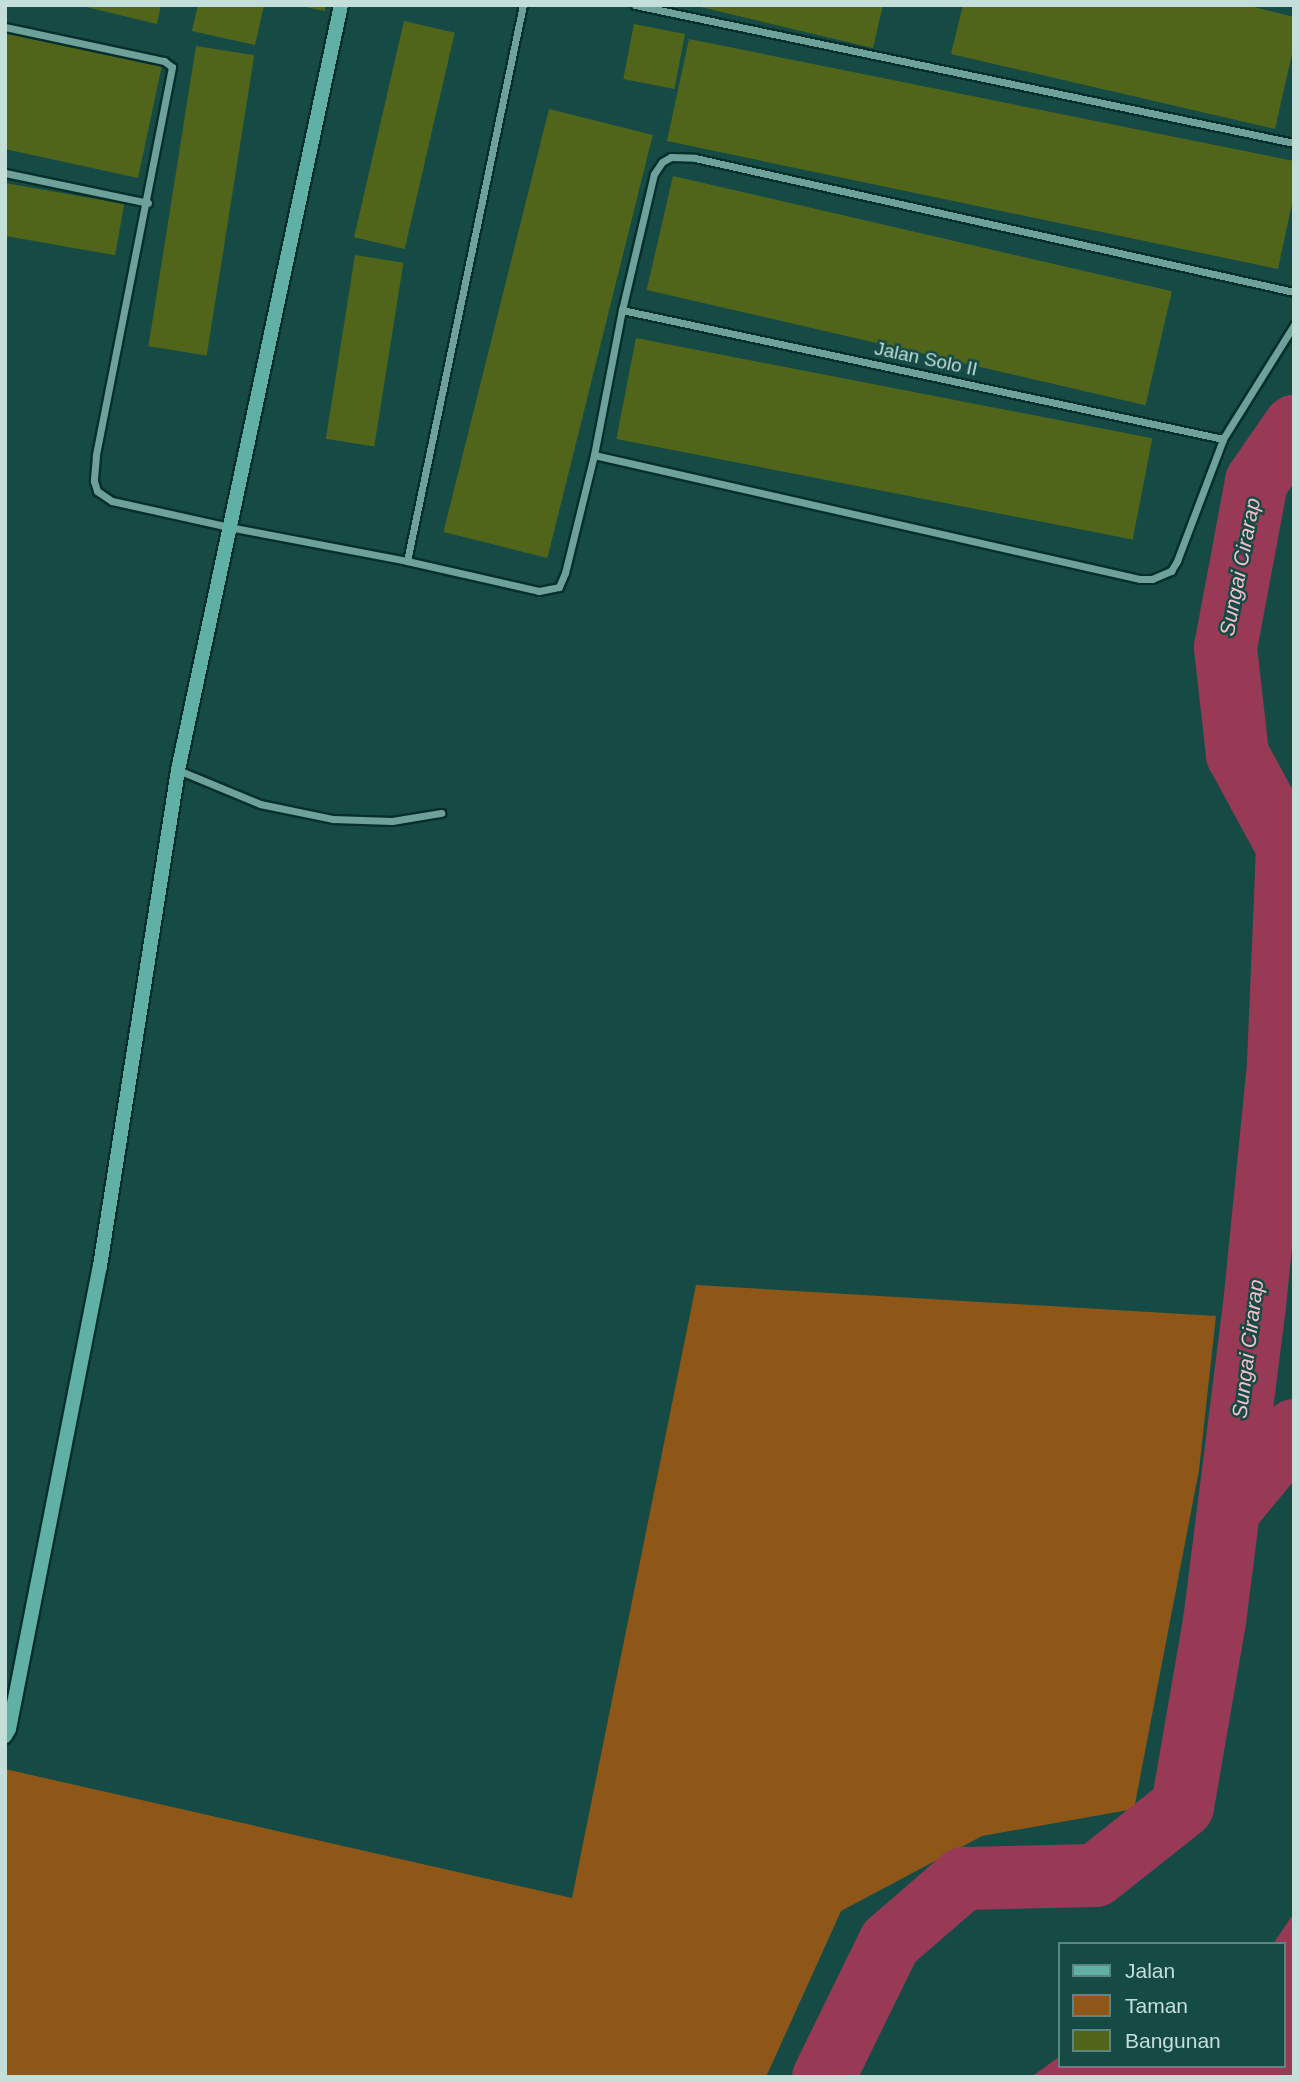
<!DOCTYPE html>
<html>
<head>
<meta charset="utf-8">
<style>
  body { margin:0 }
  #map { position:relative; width:1299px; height:2082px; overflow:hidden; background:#164b45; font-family:Helvetica,sans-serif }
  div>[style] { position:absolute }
  .green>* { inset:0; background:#8e5717 }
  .water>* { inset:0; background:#983a56 }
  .river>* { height:63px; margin:-31.5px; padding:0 31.5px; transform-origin:31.5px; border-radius:31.5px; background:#983a56 }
  .building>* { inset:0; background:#50651a; transform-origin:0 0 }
  .roads { filter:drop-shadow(2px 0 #062f2b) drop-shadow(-2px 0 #062f2b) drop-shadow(0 2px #062f2b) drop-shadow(0 -2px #062f2b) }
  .street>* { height:7px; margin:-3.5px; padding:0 3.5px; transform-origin:3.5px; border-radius:3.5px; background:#6ea19a }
  .secondary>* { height:14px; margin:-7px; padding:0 7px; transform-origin:7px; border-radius:7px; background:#60b0a6 }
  span { translate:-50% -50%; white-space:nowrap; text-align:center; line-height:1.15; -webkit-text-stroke:5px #164b45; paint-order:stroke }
  .street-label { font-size:19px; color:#c4deda }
  .water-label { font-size:21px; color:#f6c0cb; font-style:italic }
  .frame { position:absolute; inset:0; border:7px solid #c4deda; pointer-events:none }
  .legend { position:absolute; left:1058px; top:1942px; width:228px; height:126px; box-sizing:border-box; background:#164b45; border:2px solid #5c8681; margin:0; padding:9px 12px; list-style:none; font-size:21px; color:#c4deda }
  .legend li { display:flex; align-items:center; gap:14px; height:35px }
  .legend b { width:35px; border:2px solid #5c8681 }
</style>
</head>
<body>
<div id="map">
  <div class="green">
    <div style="clip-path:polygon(696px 1285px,1216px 1316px,1199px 1470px,1134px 1809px,982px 1836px,841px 1911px,766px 2077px,5px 2077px,5px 1769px,572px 1898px)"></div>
  </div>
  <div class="water">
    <div style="clip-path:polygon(1294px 1913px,1294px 2077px,1031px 2077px,1059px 2057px,1059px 2066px,1283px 2066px,1283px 1944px,1273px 1944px)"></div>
  </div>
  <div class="river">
    <div style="left:1228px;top:1510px;width:104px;rotate:-50.5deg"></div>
    <div style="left:823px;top:2077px;width:150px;rotate:-63.9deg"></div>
    <div style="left:889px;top:1942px;width:98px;rotate:-40.9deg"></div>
    <div style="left:963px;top:1878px;width:132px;rotate:-1.3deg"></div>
    <div style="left:1095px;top:1875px;width:111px;rotate:-38.4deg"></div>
    <div style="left:1182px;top:1806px;width:188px;rotate:-80.2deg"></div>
    <div style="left:1214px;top:1621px;width:319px;rotate:-82.8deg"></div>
    <div style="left:1254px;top:1305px;width:243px;rotate:-84.3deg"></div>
    <div style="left:1278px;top:1063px;width:217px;rotate:-87.6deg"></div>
    <div style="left:1287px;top:846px;width:105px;rotate:-118.5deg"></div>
    <div style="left:1237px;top:754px;width:108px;rotate:-96.4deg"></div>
    <div style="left:1225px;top:647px;width:169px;rotate:-79.4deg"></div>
    <div style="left:1256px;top:481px;width:67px;rotate:-55.4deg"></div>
  </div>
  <div class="building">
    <div style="clip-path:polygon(78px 5px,161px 5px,157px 24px)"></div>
    <div style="clip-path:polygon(198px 5px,264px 5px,255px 45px,192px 31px)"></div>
    <div style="clip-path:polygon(295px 5px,325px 5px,325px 11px)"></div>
    <div style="clip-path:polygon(692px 5px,883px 5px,873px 48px)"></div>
    <div style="clip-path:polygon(963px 5px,1246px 5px,1294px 17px,1294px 45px,1275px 129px,951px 54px)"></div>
    <div style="left:404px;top:21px;width:52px;height:222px;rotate:13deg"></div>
    <div style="left:634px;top:24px;width:52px;height:56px;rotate:11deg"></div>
    <div style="clip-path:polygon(5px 31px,162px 65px,138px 178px,5px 149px)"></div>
    <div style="clip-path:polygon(689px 39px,1294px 161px,1294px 194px,1278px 269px,667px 141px)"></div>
    <div style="left:196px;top:46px;width:59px;height:304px;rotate:9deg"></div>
    <div style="left:549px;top:109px;width:107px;height:436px;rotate:14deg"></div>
    <div style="left:673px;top:176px;width:512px;height:117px;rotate:13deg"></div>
    <div style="left:5px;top:183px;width:121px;height:52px;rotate:10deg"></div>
    <div style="left:355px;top:255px;width:49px;height:186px;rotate:9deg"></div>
    <div style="left:636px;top:338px;width:526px;height:103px;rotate:11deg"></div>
  </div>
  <div class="roads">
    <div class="street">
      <div style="left:635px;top:5px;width:673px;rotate:11.83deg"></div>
      <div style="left:5px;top:27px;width:163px;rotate:12.1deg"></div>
      <div style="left:164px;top:61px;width:10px;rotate:37deg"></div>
      <div style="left:172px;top:67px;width:396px;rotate:101.1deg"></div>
      <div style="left:96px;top:456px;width:25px;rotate:95deg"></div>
      <div style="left:94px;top:481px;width:10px;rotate:73deg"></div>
      <div style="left:97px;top:491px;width:18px;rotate:34deg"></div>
      <div style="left:112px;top:501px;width:120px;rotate:12.5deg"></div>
      <div style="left:229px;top:527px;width:181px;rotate:10.8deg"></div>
      <div style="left:407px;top:561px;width:135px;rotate:12.8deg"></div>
      <div style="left:539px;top:591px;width:20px;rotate:-11deg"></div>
      <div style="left:559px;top:587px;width:15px;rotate:-67deg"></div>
      <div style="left:565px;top:573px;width:122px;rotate:-76.2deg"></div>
      <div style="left:594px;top:455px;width:148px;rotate:-79.1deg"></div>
      <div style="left:622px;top:310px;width:140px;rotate:-76.8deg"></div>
      <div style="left:654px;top:174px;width:14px;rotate:-56deg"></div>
      <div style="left:662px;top:162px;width:10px;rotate:-29deg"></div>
      <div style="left:671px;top:157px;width:24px;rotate:2deg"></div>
      <div style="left:695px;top:158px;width:614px;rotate:12.61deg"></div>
      <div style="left:5px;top:173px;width:146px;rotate:11.8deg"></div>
      <div style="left:622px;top:310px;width:615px;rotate:12.11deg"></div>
      <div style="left:594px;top:455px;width:560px;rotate:12.8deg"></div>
      <div style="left:1140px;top:579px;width:12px"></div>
      <div style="left:1152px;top:579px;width:21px;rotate:-23deg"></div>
      <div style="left:1171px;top:571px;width:12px;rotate:-59deg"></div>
      <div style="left:1177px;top:561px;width:130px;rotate:-69.3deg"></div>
      <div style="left:1223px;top:439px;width:134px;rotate:-58.1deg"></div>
      <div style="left:407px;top:561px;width:568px;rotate:-78.22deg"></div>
      <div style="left:178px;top:770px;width:89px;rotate:22.5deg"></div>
      <div style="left:260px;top:804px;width:75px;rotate:11.6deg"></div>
      <div style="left:333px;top:819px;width:59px;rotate:1.9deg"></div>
      <div style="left:392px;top:821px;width:50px;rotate:-9.3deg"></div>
    </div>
    <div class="secondary">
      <div style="left:5px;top:1736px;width:8px;rotate:-60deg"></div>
      <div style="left:9px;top:1729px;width:472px;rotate:-78.9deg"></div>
      <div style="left:100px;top:1266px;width:502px;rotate:-81.06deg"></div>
      <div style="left:178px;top:770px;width:782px;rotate:-77.97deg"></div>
    </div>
  </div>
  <div class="street-label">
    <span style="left:926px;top:359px;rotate:12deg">Jalan Solo II</span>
  </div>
  <div class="water-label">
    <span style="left:1240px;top:567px;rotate:-79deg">Sungai Cirarap</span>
    <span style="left:1248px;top:1349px;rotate:-83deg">Sungai Cirarap</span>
  </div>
  <div class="frame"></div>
  <ul class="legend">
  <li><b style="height:9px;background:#60b0a6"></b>Jalan</li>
  <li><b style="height:19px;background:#8e5717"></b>Taman</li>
  <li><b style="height:19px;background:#50651a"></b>Bangunan</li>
  </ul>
</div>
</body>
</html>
